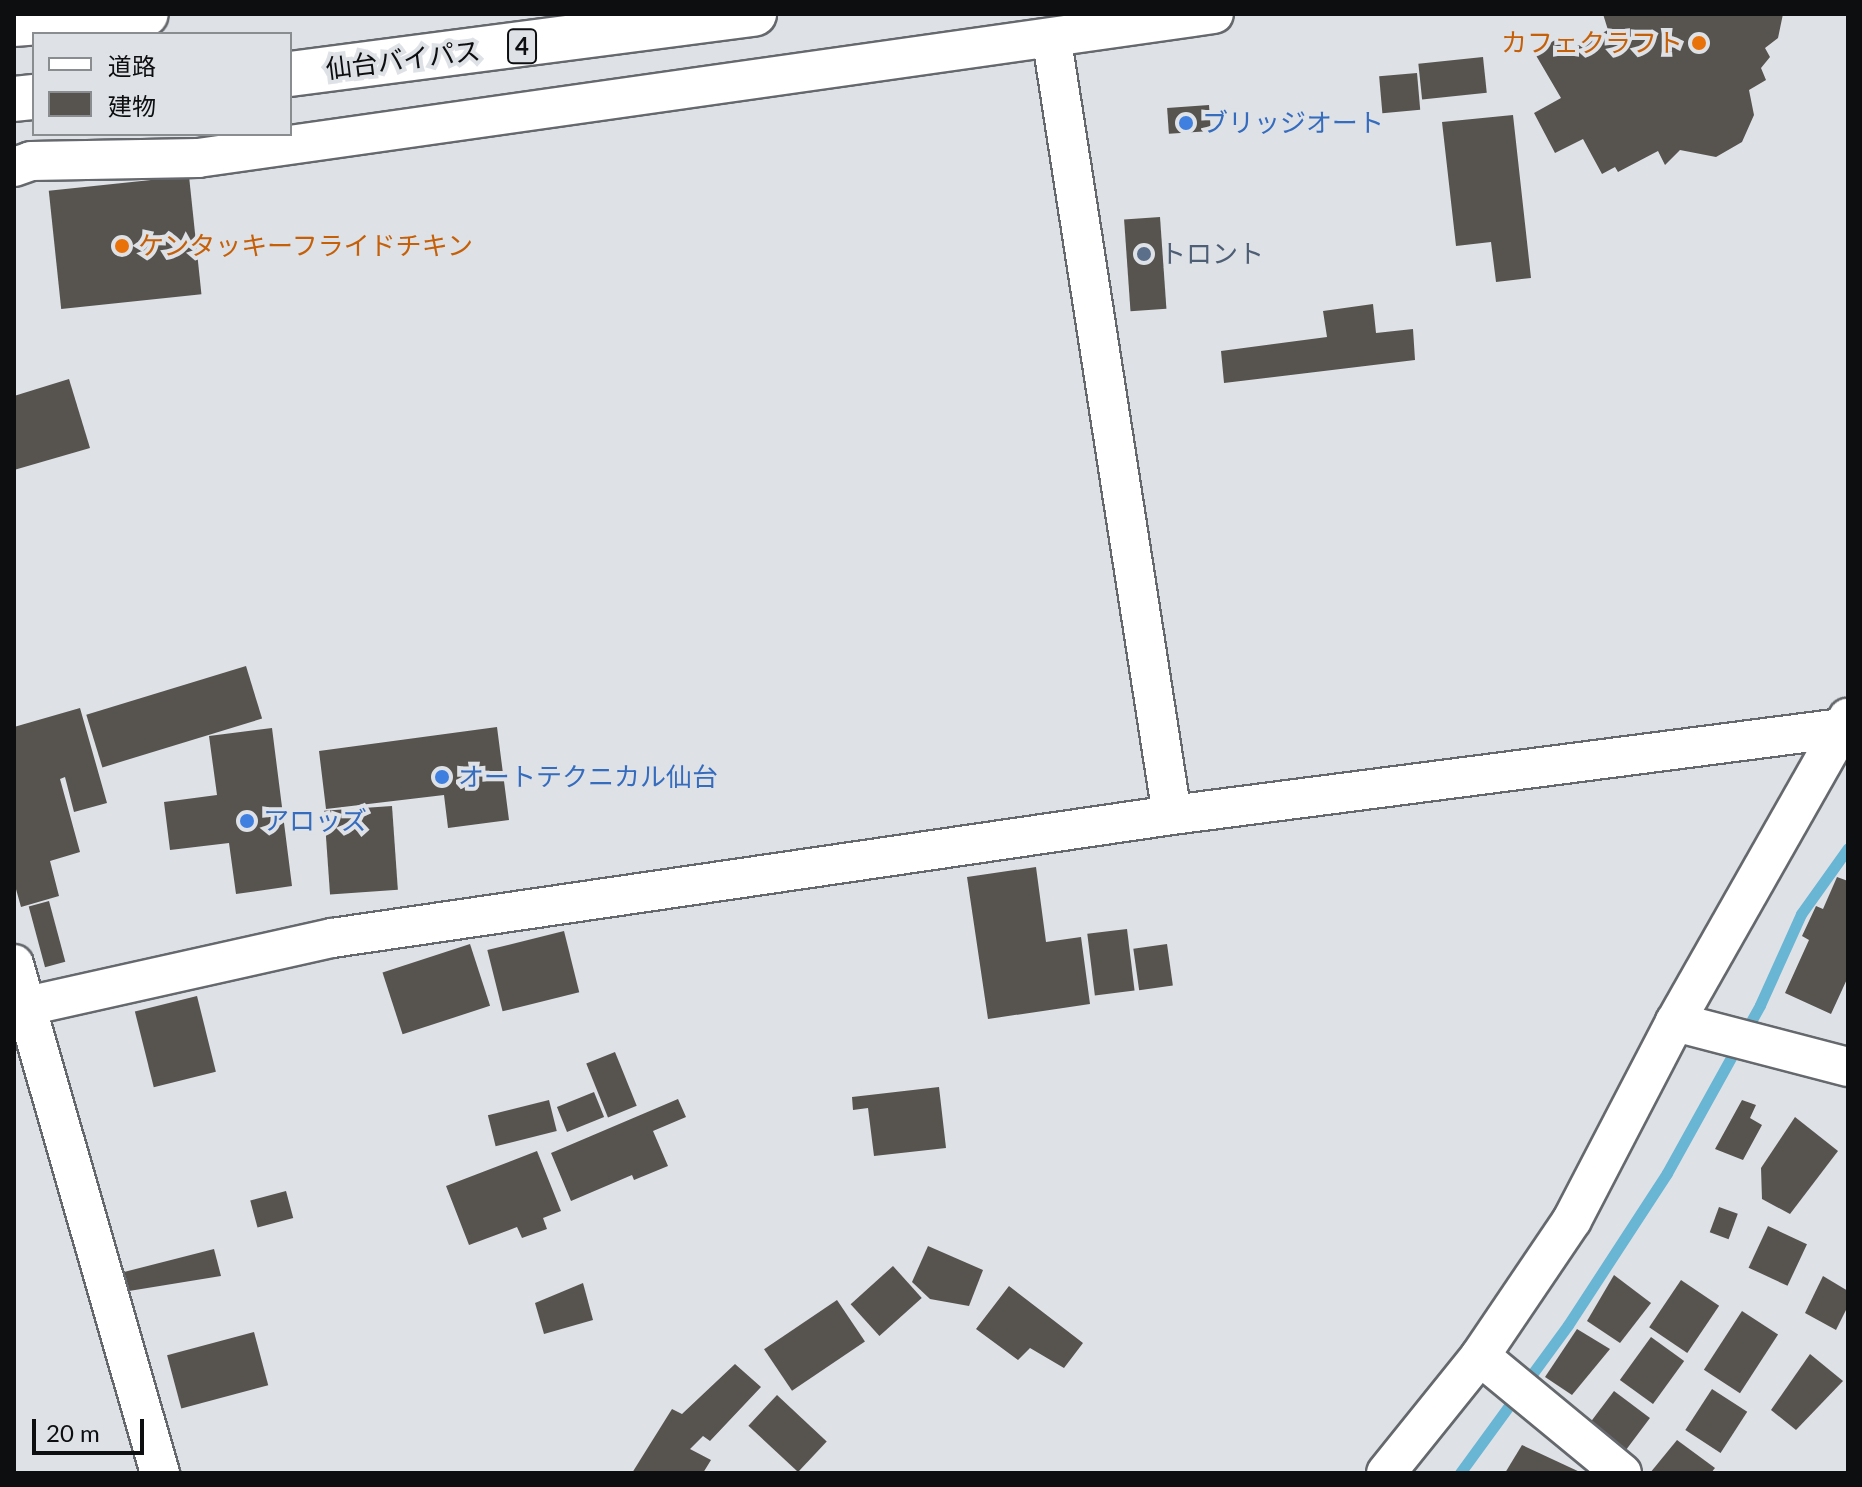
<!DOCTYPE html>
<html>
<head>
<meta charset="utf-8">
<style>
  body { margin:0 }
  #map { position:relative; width:1862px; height:1487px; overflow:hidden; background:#dee1e6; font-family:Lato,"Noto Sans JP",sans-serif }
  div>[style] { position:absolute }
  .stream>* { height:11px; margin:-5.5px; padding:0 5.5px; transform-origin:5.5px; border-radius:5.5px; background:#69b5d4 }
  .building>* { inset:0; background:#575450; transform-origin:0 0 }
  .roads { filter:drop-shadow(2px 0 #65686c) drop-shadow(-2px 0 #65686c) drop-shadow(0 2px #65686c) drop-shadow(0 -2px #65686c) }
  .minor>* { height:38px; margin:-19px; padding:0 19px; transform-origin:19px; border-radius:19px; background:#fff }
  .highway>* { height:44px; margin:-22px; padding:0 22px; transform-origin:22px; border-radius:22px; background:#fff }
  .dots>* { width:22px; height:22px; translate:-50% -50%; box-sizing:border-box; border:4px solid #dee1e6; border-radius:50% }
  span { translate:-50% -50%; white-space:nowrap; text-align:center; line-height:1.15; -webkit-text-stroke:8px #dee1e6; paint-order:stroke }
  .shield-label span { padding:2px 6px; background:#dee1e6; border:2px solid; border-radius:6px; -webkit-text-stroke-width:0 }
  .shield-label { font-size:24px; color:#0d0e10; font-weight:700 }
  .food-label { font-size:26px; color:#c56008 }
  .right { translate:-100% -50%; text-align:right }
  .left { translate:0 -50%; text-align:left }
  .street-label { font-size:26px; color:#0d0e10 }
  .shop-label { font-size:26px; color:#366cbe }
  .service-label { font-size:26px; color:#4e5e75 }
  .frame { position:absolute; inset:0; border:16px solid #0d0e10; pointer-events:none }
  .legend { position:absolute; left:32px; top:32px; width:260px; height:104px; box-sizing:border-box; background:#dee1e6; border:2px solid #8a8d90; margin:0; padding:10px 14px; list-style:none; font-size:24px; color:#0d0e10 }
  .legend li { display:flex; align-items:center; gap:16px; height:40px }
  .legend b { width:40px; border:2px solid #8a8d90 }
  .scale { position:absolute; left:32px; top:1419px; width:112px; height:36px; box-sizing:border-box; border:4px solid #0d0e10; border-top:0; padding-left:10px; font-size:24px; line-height:28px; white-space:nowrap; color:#0d0e10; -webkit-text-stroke:6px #dee1e6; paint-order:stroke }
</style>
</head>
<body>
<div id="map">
  <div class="stream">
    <div style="left:1460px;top:1473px;width:183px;rotate:-53.9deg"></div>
    <div style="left:1568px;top:1325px;width:181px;rotate:-56.9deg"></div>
    <div style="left:1667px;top:1173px;width:192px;rotate:-61deg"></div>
    <div style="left:1760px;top:1005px;width:100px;rotate:-65.7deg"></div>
    <div style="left:1801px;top:914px;width:81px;rotate:-54.5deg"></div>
  </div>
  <div class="building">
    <div style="clip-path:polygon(1603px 14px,1783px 14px,1778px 38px,1765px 48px,1770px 57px,1761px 68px,1766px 80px,1749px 90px,1754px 115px,1742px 142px,1716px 157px,1680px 150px,1665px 165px,1658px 151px,1618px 172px,1615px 167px,1602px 174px,1583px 139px,1555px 153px,1534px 113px,1561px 98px,1534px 52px,1564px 35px,1571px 49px,1608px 30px)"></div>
    <div style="left:1483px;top:57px;width:36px;height:65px;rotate:84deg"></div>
    <div style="left:1417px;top:73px;width:37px;height:38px;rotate:85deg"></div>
    <div style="left:1209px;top:105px;width:26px;height:42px;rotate:86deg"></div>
    <div style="clip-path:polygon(1513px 115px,1531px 278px,1496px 282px,1491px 242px,1456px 246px,1442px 122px)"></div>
    <div style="left:189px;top:176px;width:119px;height:141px;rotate:84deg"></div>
    <div style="left:1160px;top:217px;width:92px;height:36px;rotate:86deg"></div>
    <div style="clip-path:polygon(1373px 304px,1376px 333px,1413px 329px,1415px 360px,1224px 383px,1221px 351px,1327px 337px,1323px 311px)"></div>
    <div style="clip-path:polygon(69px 379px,90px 448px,14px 470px,14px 396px)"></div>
    <div style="left:246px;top:666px;width:55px;height:167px;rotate:73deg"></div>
    <div style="clip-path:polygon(80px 708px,107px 803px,74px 812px,65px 777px,60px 779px,80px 852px,50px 861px,59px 896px,21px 907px,14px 882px,14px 727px)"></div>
    <div style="clip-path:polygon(497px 727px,509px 820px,448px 828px,444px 795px,326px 809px,319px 751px)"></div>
    <div style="clip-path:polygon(272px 728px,292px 886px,236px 894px,229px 843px,170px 850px,164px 802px,217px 795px,209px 736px)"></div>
    <div style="left:392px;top:806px;width:84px;height:68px;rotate:86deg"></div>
    <div style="clip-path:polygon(1036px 867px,1046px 942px,1081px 937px,1090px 1004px,988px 1019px,967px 877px)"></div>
    <div style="clip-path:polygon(1837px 877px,1848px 881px,1848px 977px,1831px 1014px,1785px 993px,1809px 940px,1802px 936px,1816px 906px,1823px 909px)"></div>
    <div style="left:49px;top:901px;width:63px;height:21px;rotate:75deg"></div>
    <div style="left:1127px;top:929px;width:62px;height:40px;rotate:83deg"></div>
    <div style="left:564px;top:931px;width:63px;height:79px;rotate:76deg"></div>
    <div style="left:470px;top:944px;width:65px;height:92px;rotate:72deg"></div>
    <div style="left:1167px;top:944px;width:42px;height:34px;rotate:82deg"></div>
    <div style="left:197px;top:996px;width:78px;height:64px;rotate:76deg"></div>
    <div style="left:615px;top:1052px;width:58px;height:31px;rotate:68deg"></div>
    <div style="clip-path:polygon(939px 1087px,946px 1148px,874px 1156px,868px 1108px,853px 1110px,852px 1097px)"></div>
    <div style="left:594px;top:1092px;width:27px;height:40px;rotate:68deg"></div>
    <div style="clip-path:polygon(678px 1099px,686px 1117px,653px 1131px,668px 1166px,634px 1180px,632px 1175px,571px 1201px,551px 1153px)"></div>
    <div style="left:549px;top:1100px;width:32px;height:63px;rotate:76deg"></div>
    <div style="clip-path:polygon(1742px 1100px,1756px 1105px,1750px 1118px,1762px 1125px,1743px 1160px,1715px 1149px)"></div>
    <div style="clip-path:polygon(1795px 1117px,1838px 1151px,1790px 1214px,1762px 1199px,1761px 1168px)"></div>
    <div style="clip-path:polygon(537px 1151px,561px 1211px,543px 1218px,547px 1229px,522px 1238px,517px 1227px,469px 1245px,446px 1186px)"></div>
    <div style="left:286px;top:1191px;width:28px;height:37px;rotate:75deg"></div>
    <div style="left:1719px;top:1207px;width:20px;height:27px;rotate:20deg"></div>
    <div style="left:1768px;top:1226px;width:43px;height:46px;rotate:25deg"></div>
    <div style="clip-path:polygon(928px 1246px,983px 1270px,969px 1306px,930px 1299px,912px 1282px)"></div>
    <div style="clip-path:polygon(214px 1249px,221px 1276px,129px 1291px,124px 1272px)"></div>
    <div style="left:893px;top:1266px;width:43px;height:57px;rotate:48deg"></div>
    <div style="clip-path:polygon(1614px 1275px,1651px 1303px,1620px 1343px,1587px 1321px)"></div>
    <div style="clip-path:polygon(1823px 1276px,1848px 1291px,1848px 1306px,1836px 1330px,1805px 1313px)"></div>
    <div style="left:1681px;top:1280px;width:46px;height:57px;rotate:34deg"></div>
    <div style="clip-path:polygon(583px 1283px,593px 1320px,544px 1334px,535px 1303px)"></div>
    <div style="clip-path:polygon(1009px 1286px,1083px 1343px,1064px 1368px,1030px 1348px,1018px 1360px,976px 1329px)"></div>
    <div style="left:837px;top:1300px;width:50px;height:88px;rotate:56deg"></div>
    <div style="left:1742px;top:1311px;width:43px;height:70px;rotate:33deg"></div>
    <div style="clip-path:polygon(1577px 1329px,1610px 1349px,1572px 1395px,1545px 1377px)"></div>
    <div style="left:254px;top:1332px;width:55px;height:90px;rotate:75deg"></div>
    <div style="left:1651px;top:1337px;width:41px;height:53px;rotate:36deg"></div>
    <div style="clip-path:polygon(1810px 1354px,1843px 1381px,1796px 1430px,1771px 1410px)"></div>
    <div style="clip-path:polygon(735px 1364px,761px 1387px,710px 1441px,703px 1436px,690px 1449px,711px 1460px,703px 1473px,632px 1473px,672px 1409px,682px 1414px)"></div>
    <div style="left:1712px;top:1389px;width:42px;height:49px;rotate:33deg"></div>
    <div style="left:1614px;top:1391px;width:45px;height:48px;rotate:37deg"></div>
    <div style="left:777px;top:1395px;width:68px;height:42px;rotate:43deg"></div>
    <div style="clip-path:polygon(1677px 1440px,1715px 1468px,1711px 1473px,1650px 1473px)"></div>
    <div style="clip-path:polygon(1522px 1445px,1582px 1473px,1505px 1473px)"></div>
  </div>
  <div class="roads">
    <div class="minor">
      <div style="left:1052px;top:41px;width:783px;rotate:81.19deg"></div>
      <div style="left:14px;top:167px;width:18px;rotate:-19deg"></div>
      <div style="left:31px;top:161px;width:167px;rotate:-1deg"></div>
      <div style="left:198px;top:158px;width:1026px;rotate:-8.07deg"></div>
      <div style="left:14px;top:964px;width:530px;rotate:74deg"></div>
      <div style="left:14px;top:1009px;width:326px;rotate:-12.6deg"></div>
      <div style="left:332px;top:938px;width:849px;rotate:-8.33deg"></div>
      <div style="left:1172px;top:815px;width:676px;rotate:-7.4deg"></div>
      <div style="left:1675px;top:1022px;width:179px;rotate:14.6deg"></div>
      <div style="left:1480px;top:1356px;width:184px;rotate:39.5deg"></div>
      <div style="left:1386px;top:1473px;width:150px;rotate:-51.2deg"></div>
      <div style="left:1480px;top:1356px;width:164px;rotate:-55.9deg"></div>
      <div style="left:1572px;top:1220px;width:223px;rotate:-62.5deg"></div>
      <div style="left:1675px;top:1022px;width:350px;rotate:-60.4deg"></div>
    </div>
    <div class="highway">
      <div style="left:14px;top:24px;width:132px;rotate:-4.3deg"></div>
      <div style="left:290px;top:74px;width:468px;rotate:-7.4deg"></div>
      <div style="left:14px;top:99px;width:20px;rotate:-6deg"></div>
    </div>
  </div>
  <div class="dots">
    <div style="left:1699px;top:43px;background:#e8710a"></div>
    <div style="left:1186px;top:123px;background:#3f7fe0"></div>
    <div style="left:122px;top:246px;background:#e8710a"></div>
    <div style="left:1144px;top:254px;background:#5c6f8a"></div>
    <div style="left:442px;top:777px;background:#3f7fe0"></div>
    <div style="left:247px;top:821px;background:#3f7fe0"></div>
  </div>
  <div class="shield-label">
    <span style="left:522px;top:46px">4</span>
  </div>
  <div class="food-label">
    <span class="right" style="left:1683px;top:43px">カフェクラフト</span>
    <span class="left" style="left:138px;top:246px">ケンタッキーフライドチキン</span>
  </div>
  <div class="street-label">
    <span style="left:403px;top:60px;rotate:-7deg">仙台バイパス</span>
  </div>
  <div class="shop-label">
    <span class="left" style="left:1202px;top:123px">ブリッジオート</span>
    <span class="left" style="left:458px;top:777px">オートテクニカル仙台</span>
    <span class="left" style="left:263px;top:821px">アロッズ</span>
  </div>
  <div class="service-label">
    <span class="left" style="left:1160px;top:254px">トロント</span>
  </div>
  <div class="frame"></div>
  <ul class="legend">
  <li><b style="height:10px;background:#fff"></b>道路</li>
  <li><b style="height:22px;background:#575450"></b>建物</li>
  </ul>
  <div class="scale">20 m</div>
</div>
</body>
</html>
